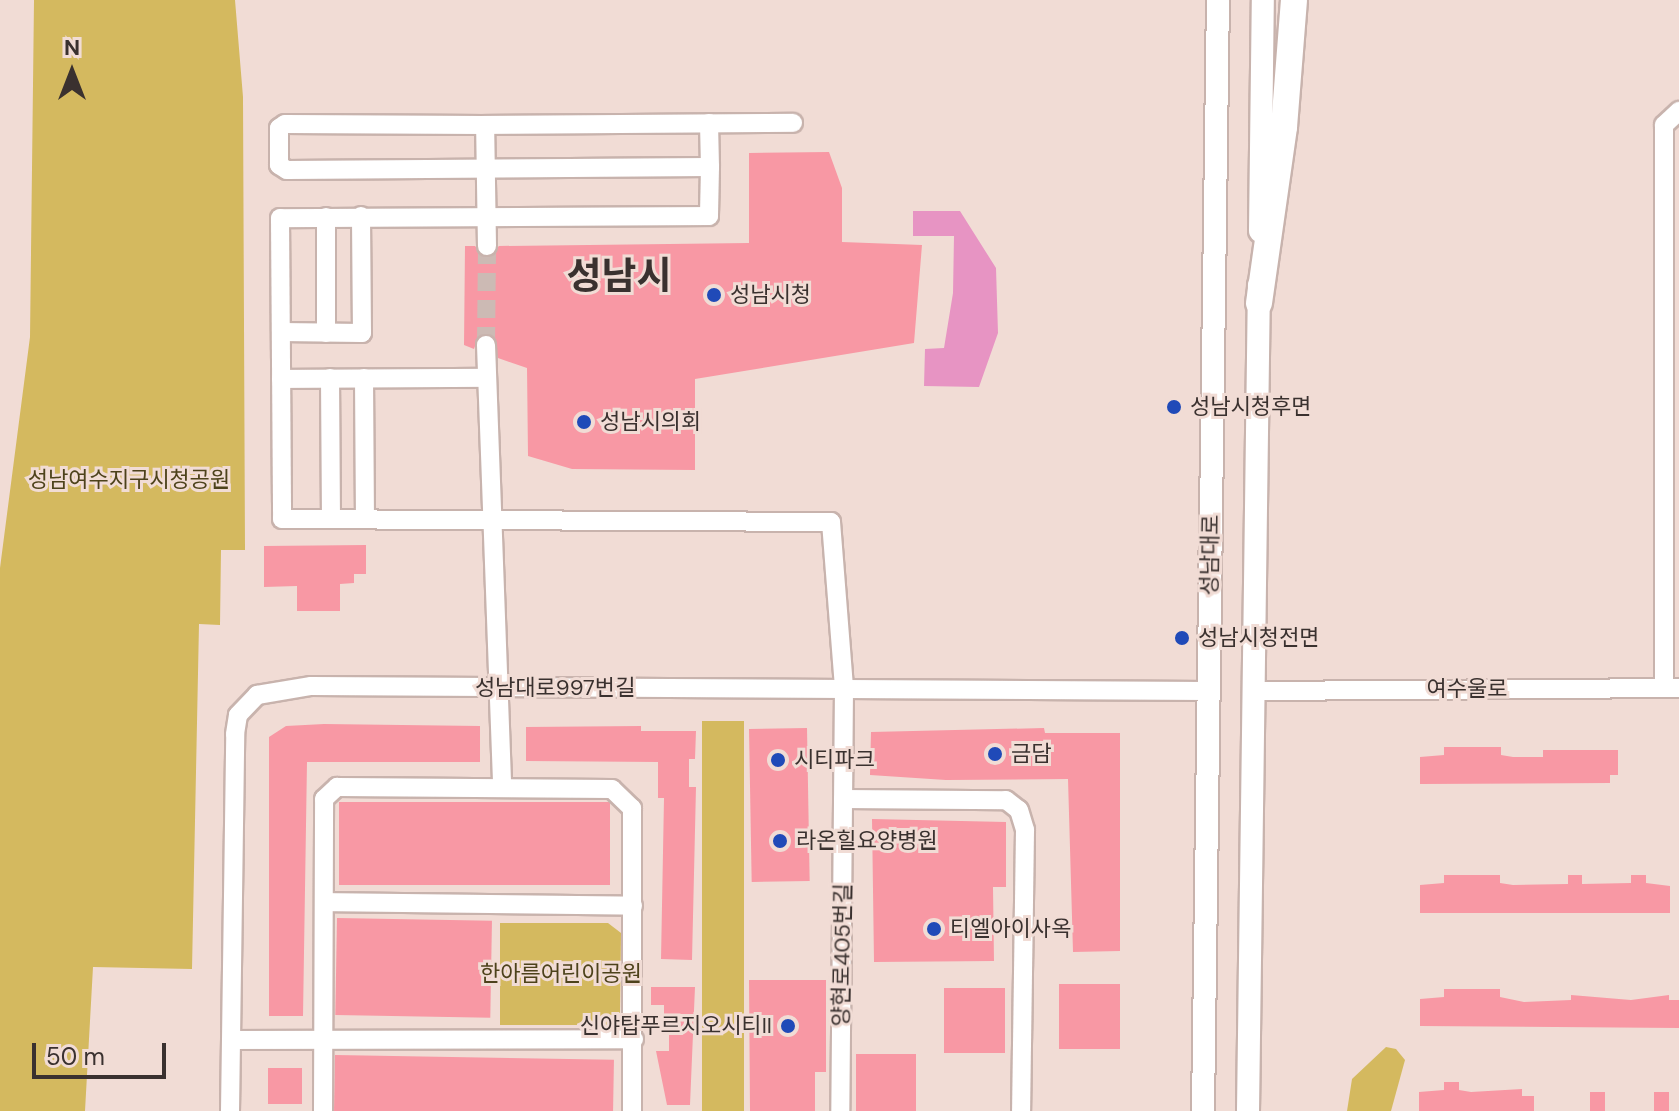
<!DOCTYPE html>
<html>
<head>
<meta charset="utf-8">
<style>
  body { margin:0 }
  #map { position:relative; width:1679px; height:1111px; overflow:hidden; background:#f1dcd5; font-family:"DM Sans","Noto Sans KR",sans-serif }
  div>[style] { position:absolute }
  .green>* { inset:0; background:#d4b95f; transform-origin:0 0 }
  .water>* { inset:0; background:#e794c3 }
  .building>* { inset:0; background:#f898a4; transform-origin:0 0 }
  .minor-tunnel>* { height:18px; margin-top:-9px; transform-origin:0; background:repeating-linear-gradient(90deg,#ccbab4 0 18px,transparent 0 27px) }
  .roads { filter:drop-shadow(2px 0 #c8b3ad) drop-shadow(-2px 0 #c8b3ad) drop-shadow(0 2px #c8b3ad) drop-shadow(0 -2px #c8b3ad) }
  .minor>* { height:18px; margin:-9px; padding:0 9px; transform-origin:9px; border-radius:9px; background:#fff }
  .major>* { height:22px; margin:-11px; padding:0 11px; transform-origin:11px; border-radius:11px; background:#fff }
  .highway>* { height:26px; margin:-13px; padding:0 13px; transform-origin:13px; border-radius:13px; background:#fff }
  .dots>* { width:22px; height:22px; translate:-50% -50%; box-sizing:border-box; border:4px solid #f1dcd5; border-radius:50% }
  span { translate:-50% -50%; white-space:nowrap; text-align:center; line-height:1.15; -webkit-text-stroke:6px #f1dcd5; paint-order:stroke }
  .poi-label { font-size:22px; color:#3a312f }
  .left { translate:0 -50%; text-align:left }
  .right { translate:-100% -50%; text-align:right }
  .park-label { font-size:22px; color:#4d421b }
  .street-label { font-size:22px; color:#3a312f }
  .town-label { font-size:38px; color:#3a312f; font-weight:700 }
  .north { position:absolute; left:32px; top:32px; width:80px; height:80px; -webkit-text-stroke:6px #f1dcd5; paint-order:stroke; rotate:0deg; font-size:22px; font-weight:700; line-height:32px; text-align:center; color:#3a312f }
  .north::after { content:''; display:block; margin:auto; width:28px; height:36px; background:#3a312f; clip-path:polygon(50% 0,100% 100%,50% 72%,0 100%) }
  .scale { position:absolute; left:32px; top:1043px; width:134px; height:36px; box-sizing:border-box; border:4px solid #3a312f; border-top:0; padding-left:10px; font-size:24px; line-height:28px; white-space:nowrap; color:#3a312f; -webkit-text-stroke:6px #f1dcd5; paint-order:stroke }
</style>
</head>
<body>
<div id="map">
  <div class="green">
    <div style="clip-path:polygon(34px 0,235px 0,243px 97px,245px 550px,221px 550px,220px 625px,199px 624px,192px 969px,93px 967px,85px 1111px,0 1111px,0 568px,30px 337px)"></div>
    <div style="left:702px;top:721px;width:42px;height:390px"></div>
    <div style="clip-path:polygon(500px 923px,608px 923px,621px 933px,620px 1015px,607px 1025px,500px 1025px)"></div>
    <div style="clip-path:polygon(1386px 1047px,1396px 1049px,1405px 1060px,1391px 1111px,1347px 1111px,1352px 1079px)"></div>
  </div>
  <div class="water">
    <div style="clip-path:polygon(913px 211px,960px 211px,996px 268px,998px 333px,979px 387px,924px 386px,925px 349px,944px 348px,953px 293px,954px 236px,913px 236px)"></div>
  </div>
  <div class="building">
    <div style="clip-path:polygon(829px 152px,842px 188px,842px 242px,922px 245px,914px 343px,695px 379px,695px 470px,572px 469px,528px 456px,527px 368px,498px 358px,491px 334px,479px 335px,474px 349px,464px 345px,465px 246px,475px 246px,486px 258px,499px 246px,749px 243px,749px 153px)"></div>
    <div style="clip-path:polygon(366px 545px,366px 574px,354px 574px,354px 583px,340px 584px,340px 611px,297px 611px,297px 586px,264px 587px,264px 546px)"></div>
    <div style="clip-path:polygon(324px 724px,480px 726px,480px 762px,307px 762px,303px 1016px,269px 1016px,269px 737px,286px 726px)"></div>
    <div style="clip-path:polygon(641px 726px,641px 731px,696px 731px,695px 759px,689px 759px,689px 787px,696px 787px,692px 960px,661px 959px,664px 798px,658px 798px,658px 762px,526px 761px,526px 727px)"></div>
    <div style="left:807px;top:728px;width:153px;height:58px;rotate:89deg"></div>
    <div style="clip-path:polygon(1044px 728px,1045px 733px,1120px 733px,1120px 951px,1073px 952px,1068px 779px,946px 780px,870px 775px,871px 732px)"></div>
    <div style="clip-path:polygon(1444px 747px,1501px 747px,1501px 755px,1513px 757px,1543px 757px,1543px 750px,1618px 750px,1618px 775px,1610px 775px,1610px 783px,1420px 784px,1420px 757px,1444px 755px)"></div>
    <div style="left:339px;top:802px;width:271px;height:83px"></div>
    <div style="clip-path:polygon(872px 819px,1006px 822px,1006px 887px,993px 887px,994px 961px,874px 962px)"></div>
    <div style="clip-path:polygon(1444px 875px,1500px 875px,1500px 883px,1513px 885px,1568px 884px,1568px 875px,1582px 875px,1582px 884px,1631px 883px,1631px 875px,1646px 875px,1646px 883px,1670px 886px,1670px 913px,1420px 913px,1420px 885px,1444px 883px)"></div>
    <div style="left:337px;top:918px;width:155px;height:97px;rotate:1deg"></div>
    <div style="clip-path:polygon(749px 980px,826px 980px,826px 1072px,815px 1072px,815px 1111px,750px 1111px)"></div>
    <div style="left:1059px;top:984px;width:61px;height:65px"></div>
    <div style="clip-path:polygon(651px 987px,695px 987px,690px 1105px,667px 1105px,656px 1051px,669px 1051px,669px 1023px,664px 1023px,664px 1005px,651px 1005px)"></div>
    <div style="left:944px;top:988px;width:61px;height:65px"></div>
    <div style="clip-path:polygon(1444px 989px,1500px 989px,1500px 997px,1524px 1002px,1571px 1000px,1571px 995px,1631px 1000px,1669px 995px,1669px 1000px,1679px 1000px,1679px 1028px,1420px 1026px,1420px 999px,1444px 997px)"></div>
    <div style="left:856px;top:1054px;width:60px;height:57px"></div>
    <div style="left:335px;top:1055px;width:279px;height:56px;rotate:1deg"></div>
    <div style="left:302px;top:1068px;width:36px;height:34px;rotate:90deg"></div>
    <div style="clip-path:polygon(1444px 1082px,1459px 1082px,1459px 1090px,1471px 1092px,1522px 1089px,1522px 1096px,1534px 1096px,1534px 1111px,1419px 1111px,1419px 1092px,1444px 1090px)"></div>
    <div style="left:1590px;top:1092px;width:15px;height:19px"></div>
    <div style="left:1654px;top:1092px;width:15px;height:19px"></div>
  </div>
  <div class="minor-tunnel">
    <div style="left:486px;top:345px;width:99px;rotate:-89.4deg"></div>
  </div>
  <div class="roads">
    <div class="minor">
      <div style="left:485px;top:125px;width:200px;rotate:-179.7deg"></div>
      <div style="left:285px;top:124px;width:7px;rotate:146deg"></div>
      <div style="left:279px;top:128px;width:37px;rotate:90deg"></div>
      <div style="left:279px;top:165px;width:9px;rotate:32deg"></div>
      <div style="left:287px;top:170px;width:423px;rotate:-0.4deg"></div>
      <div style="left:710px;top:167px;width:44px;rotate:-91.3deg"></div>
      <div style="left:710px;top:167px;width:49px;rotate:91.2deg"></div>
      <div style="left:709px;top:216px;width:429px;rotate:179.7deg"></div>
      <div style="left:280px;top:218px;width:301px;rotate:89.6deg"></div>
      <div style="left:282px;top:519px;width:549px;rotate:0.31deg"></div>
      <div style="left:831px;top:522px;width:167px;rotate:85.5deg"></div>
      <div style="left:844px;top:688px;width:423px;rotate:90.5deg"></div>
      <div style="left:326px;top:217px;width:116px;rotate:90deg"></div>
      <div style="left:487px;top:246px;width:121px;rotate:-90.9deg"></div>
      <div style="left:485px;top:125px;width:308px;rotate:-0.4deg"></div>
      <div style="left:281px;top:332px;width:81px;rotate:0.7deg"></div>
      <div style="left:362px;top:333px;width:117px;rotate:-90.5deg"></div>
      <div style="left:486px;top:345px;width:443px;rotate:87.9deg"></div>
      <div style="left:330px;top:378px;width:141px;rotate:89.6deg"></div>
      <div style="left:364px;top:378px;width:140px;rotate:89.6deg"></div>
      <div style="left:281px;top:379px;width:206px;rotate:-0.3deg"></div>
      <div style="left:1664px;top:688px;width:563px;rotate:-90deg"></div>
      <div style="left:1664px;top:125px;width:21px;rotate:-43deg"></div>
      <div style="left:1254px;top:691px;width:425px;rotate:-0.4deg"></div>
      <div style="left:843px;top:799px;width:163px;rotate:0.4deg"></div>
      <div style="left:1006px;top:800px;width:16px;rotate:38deg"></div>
      <div style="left:1019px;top:810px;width:21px;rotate:73deg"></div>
      <div style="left:1025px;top:830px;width:281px;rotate:90.8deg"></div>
      <div style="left:325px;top:902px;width:308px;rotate:0.7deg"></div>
      <div style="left:232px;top:1040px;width:402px;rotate:-0.1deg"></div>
      <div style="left:230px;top:1111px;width:377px;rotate:-89.2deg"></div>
      <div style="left:235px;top:734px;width:19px;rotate:-81deg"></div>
      <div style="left:238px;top:715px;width:28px;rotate:-46deg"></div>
      <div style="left:257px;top:695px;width:55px;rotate:-9.5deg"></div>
      <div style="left:311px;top:686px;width:897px;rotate:0.32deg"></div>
      <div style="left:323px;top:1111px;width:312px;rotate:-89.8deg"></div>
      <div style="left:324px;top:799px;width:18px;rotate:-43deg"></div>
      <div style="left:337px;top:787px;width:275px;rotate:0.4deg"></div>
      <div style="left:612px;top:789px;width:28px;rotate:44deg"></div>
      <div style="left:632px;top:808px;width:303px;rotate:90deg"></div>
    </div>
    <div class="major">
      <div style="left:1260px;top:231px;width:231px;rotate:-89.3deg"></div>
      <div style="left:1203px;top:1111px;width:1111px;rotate:-89.23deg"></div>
      <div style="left:1248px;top:1111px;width:826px;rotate:-89.24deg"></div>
    </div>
    <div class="highway">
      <div style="left:1259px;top:303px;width:178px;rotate:-81.9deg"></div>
      <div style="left:1284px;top:127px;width:127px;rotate:-85.5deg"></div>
    </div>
  </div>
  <div class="dots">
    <div style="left:714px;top:295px;background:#204ab8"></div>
    <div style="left:1174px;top:407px;background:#204ab8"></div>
    <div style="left:584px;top:422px;background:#204ab8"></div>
    <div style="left:1182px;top:638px;background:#204ab8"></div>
    <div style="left:995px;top:754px;background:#204ab8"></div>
    <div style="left:778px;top:760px;background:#204ab8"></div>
    <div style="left:780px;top:841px;background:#204ab8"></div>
    <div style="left:934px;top:929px;background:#204ab8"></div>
    <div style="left:788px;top:1026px;background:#204ab8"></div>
  </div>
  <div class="poi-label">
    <span class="left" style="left:730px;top:295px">성남시청</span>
    <span class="left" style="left:1190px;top:407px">성남시청후면</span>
    <span class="left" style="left:600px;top:422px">성남시의회</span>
    <span class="left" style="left:1198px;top:638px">성남시청전면</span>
    <span class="left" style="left:1011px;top:754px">금담</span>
    <span class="left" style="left:794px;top:760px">시티파크</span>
    <span class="left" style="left:796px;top:841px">라온힐요양병원</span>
    <span class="left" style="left:950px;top:929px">티엘아이사옥</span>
    <span class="right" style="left:772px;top:1026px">신야탑푸르지오시티II</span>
  </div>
  <div class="park-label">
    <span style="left:129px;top:480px">성남여수지구시청공원</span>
    <span style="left:561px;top:974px">한아름어린이공원</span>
  </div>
  <div class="street-label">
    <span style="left:1210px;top:555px;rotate:-89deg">성남대로</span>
    <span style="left:555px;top:688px">성남대로997번길</span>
    <span style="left:1467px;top:689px">여수울로</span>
    <span style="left:842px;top:955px;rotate:-89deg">양현로405번길</span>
  </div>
  <div class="town-label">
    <span style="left:619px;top:277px">성남시</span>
  </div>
  <div class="north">N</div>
  <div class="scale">50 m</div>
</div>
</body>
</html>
